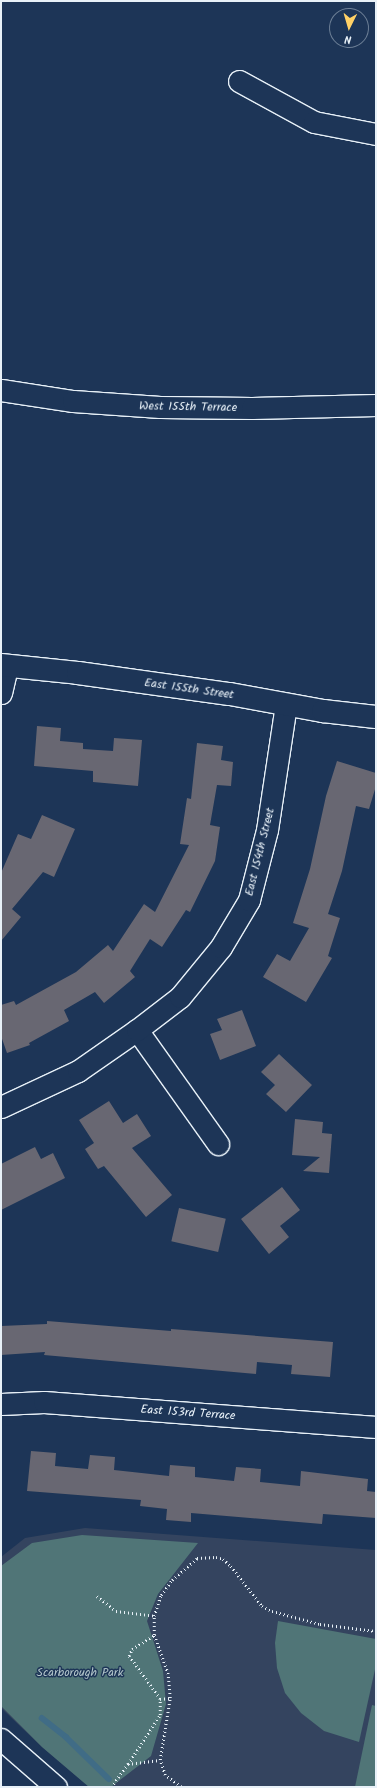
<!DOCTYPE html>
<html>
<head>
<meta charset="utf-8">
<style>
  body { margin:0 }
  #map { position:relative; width:377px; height:1788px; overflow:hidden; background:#1d3557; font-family:Kalam,sans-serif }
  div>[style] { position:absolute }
  .built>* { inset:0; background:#34445f }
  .green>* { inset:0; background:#507577 }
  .stream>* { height:5.5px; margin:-2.75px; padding:0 2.75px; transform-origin:2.75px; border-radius:2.75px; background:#406c86 }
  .building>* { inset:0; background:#686772; transform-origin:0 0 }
  .path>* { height:2.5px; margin-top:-1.25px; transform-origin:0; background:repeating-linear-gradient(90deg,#e8f1f8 0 1px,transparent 0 4px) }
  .roads { filter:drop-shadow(1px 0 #e8f1f8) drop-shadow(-1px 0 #e8f1f8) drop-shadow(0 1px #e8f1f8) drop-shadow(0 -1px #e8f1f8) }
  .minor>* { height:21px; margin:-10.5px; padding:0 10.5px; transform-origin:10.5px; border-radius:10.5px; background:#1d3557 }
  .tertiary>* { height:22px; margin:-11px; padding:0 11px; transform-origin:11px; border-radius:11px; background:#1d3557 }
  span { translate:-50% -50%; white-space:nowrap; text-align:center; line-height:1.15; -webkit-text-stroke:3px #1d3557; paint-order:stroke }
  .street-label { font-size:12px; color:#e8f1f8 }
  .park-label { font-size:12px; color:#b3c6cb }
  .frame { position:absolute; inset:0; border:2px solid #e8f1f8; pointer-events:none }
  .north { position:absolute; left:329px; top:8px; width:40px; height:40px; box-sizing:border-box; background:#1d3557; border:1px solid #6e8097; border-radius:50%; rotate:185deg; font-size:11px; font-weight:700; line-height:16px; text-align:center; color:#e8f1f8 }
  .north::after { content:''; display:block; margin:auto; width:14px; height:18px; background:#ffd166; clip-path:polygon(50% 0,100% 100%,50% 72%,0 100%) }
</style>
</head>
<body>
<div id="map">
  <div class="built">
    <div style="clip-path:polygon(85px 1528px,376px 1550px,376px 1787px,89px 1787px,42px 1747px,1px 1708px,1px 1557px,25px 1538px)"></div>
  </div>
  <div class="green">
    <div style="clip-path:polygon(82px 1535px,198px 1543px,158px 1594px,147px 1621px,163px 1671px,166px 1704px,151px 1756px,111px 1787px,89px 1787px,42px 1747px,1px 1706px,1px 1566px,32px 1543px)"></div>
    <div style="clip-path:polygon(278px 1621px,376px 1639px,376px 1665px,359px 1742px,324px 1731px,301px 1713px,285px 1693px,277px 1668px,275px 1643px)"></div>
    <div style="clip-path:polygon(372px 1705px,376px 1706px,376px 1787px,355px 1787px)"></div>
  </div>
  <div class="stream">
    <div style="left:42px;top:1718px;width:31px;rotate:38deg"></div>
    <div style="left:66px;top:1737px;width:60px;rotate:44.3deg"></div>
  </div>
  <div class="building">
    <div style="clip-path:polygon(37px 726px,61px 728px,60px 741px,83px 743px,83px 749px,113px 751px,114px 738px,142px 740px,138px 786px,93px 782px,93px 771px,34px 766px)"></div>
    <div style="clip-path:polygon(197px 743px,223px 746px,221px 760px,233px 762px,231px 786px,217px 785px,210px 825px,220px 827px,215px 861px,190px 912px,186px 910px,162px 947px,150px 939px,130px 971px,135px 977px,104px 1003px,95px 992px,64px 1010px,69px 1021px,29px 1043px,30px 1045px,7px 1053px,1px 1036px,1px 1005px,14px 1001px,16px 1005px,76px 972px,108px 945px,113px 951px,144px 904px,155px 912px,189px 845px,180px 844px,187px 798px,191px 799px)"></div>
    <div style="clip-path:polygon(337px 761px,376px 773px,376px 786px,369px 809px,356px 806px,342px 871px,328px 914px,340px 918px,328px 956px,332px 958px,306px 1002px,263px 977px,277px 954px,290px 961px,309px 928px,293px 923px,310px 869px,326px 796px)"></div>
    <div style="clip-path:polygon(42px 815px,75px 829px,54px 877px,43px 872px,12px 909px,21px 917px,1px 941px,1px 873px,18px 834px,31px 839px)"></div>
    <div style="clip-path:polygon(242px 1010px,256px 1046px,220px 1060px,210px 1034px,222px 1030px,217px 1019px)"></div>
    <div style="clip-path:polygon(279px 1054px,312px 1085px,286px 1112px,266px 1094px,275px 1085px,261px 1072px)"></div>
    <div style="clip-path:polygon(109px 1101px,123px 1123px,137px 1114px,151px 1136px,132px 1148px,172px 1195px,146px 1217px,104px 1166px,98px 1169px,85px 1149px,94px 1143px,79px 1120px)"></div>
    <div style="clip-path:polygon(295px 1119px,323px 1122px,322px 1133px,332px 1134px,329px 1173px,303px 1171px,320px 1157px,292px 1155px)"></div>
    <div style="clip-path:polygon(35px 1147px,41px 1159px,53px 1153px,65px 1178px,1px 1210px,1px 1164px)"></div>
    <div style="clip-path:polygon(282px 1187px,300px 1210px,280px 1226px,289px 1237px,269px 1254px,241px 1219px)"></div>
    <div style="left:179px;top:1208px;width:48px;height:34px;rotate:13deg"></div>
    <div style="clip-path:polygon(47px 1321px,171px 1331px,171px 1329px,333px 1342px,330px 1377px,291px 1374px,292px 1365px,257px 1362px,256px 1374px,44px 1355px,45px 1352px,1px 1355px,1px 1326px,47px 1324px)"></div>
    <div style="clip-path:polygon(31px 1451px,56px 1453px,55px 1466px,88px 1469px,90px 1455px,115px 1457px,114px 1470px,169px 1476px,170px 1465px,195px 1467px,195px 1477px,234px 1481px,236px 1467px,261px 1469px,260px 1482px,300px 1486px,301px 1471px,368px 1479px,367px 1491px,376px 1492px,376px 1518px,323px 1514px,322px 1524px,191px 1513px,191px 1522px,166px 1520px,167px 1509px,140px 1506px,141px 1500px,27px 1491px)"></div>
  </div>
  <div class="path">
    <div style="left:97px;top:1596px;width:24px;rotate:38deg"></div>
    <div style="left:116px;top:1611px;width:38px;rotate:7deg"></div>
    <div style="left:160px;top:1699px;width:10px;rotate:-6deg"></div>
    <div style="left:128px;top:1764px;width:59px;rotate:-56.9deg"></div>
    <div style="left:160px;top:1715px;width:16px;rotate:-90deg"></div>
    <div style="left:160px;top:1699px;width:53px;rotate:-125.8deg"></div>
    <div style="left:129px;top:1656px;width:8px;rotate:-67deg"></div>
    <div style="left:132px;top:1649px;width:26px;rotate:-32deg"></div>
    <div style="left:111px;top:1787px;width:29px;rotate:-54deg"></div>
    <div style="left:128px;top:1764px;width:32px;rotate:-7deg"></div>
    <div style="left:181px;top:1787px;width:20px;rotate:-143deg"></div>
    <div style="left:165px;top:1775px;width:16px;rotate:-108deg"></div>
    <div style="left:160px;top:1760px;width:63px;rotate:-80.8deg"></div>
    <div style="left:170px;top:1698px;width:24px;rotate:-95deg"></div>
    <div style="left:168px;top:1674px;width:41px;rotate:-109.7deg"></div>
    <div style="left:154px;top:1635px;width:19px;rotate:-90deg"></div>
    <div style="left:154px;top:1616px;width:22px;rotate:-72deg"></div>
    <div style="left:161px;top:1595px;width:19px;rotate:-54deg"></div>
    <div style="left:172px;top:1580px;width:33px;rotate:-41deg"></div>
    <div style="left:197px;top:1558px;width:19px;rotate:-3deg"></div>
    <div style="left:216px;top:1557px;width:7px;rotate:16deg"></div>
    <div style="left:223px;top:1559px;width:11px;rotate:41deg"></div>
    <div style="left:231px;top:1566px;width:51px;rotate:52.2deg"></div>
    <div style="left:262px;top:1606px;width:11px;rotate:27deg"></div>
    <div style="left:272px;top:1611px;width:50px;rotate:15.2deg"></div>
    <div style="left:320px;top:1624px;width:56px;rotate:7.1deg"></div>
  </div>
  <div class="roads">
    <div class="minor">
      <div style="left:239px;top:81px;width:85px;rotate:28.7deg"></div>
      <div style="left:314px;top:122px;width:63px;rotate:11deg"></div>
      <div style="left:1px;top:390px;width:73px;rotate:8.7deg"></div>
      <div style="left:73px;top:401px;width:87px;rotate:3.9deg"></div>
      <div style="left:160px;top:407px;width:92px;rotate:0.6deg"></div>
      <div style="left:252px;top:408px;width:124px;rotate:-1.4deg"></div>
      <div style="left:1px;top:693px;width:28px;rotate:-77deg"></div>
      <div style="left:137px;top:1030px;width:140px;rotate:54.6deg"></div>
      <div style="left:1px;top:1107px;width:85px;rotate:-25.1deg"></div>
      <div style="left:78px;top:1071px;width:72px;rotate:-34.8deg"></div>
      <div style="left:137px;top:1030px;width:54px;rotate:-37.5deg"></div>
      <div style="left:180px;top:997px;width:65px;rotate:-50.6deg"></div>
      <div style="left:221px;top:947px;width:55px;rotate:-59.2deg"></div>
      <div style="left:249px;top:900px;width:72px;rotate:-75.6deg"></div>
      <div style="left:267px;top:830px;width:127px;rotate:-81.4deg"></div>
      <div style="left:1px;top:1404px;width:43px;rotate:-2.7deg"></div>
      <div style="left:44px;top:1402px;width:333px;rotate:4.3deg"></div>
      <div style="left:1px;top:1739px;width:73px;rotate:41.1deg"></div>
    </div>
    <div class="tertiary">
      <div style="left:1px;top:665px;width:77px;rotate:5.9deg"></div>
      <div style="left:78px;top:673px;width:153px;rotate:7.9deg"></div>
      <div style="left:230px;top:694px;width:95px;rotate:10.4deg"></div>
      <div style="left:323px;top:711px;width:53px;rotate:6.5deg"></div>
    </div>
  </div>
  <div class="street-label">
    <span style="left:188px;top:407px;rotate:1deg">West 155th Terrace</span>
    <span style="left:189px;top:689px;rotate:8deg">East 155th Street</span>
    <span style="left:260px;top:852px;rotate:-76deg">East 154th Street</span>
    <span style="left:188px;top:1413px;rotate:4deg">East 153rd Terrace</span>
  </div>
  <div class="park-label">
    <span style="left:80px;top:1673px">Scarborough Park</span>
  </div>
  <div class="frame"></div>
  <div class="north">N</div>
</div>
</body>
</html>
